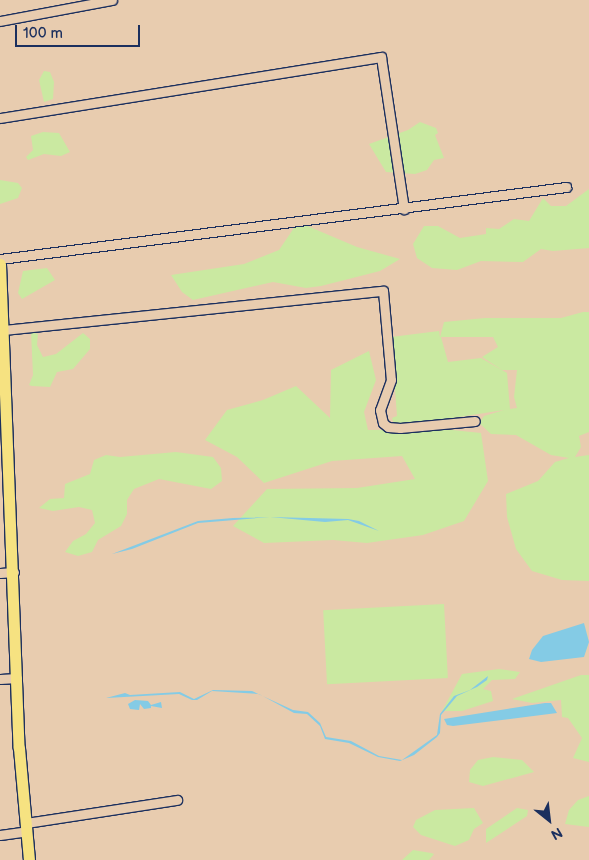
<!DOCTYPE html>
<html>
<head>
<meta charset="utf-8">
<style>
  body { margin:0 }
  #map { position:relative; width:589px; height:860px; overflow:hidden; background:#e8ccaf; font-family:"Balsamiq Sans",sans-serif }
  div>[style] { position:absolute }
  .green>* { inset:0; background:#cae9a1; transform-origin:0 0 }
  .water>* { inset:0; background:#84cbe5 }
  .roads { filter:drop-shadow(1px 0 #1b2f5e) drop-shadow(-1px 0 #1b2f5e) drop-shadow(0 1px #1b2f5e) drop-shadow(0 -1px #1b2f5e) }
  .minor>* { height:9px; margin:-4.5px; padding:0 4.5px; transform-origin:4.5px; border-radius:4.5px; background:#e8ccaf }
  .major>* { height:11px; margin:-5.5px; padding:0 5.5px; transform-origin:5.5px; border-radius:5.5px; background:#f6e281 }
  span { translate:-50% -50%; white-space:nowrap; text-align:center; line-height:1.15; -webkit-text-stroke:4px #e8ccaf; paint-order:stroke }
  .north { position:absolute; left:524px; top:795px; width:50px; height:50px; -webkit-text-stroke:4px #e8ccaf; paint-order:stroke; rotate:151deg; font-size:14px; font-weight:700; line-height:20px; text-align:center; color:#1b2f5e }
  .north::after { content:''; display:block; margin:auto; width:18px; height:22px; background:#1b2f5e; clip-path:polygon(50% 0,100% 100%,50% 72%,0 100%) }
  .scale { position:absolute; left:15px; top:25px; width:125px; height:22px; box-sizing:border-box; border:2px solid #1b2f5e; border-top:0; padding-left:6px; font-size:15px; line-height:18px; white-space:nowrap; color:#1b2f5e; -webkit-text-stroke:4px #e8ccaf; paint-order:stroke }
</style>
</head>
<body>
<div id="map">
  <div class="green">
    <div style="clip-path:polygon(44px 71px,50px 72px,54px 82px,53px 99px,44px 102px,39px 80px)"></div>
    <div style="clip-path:polygon(420px 122px,436px 128px,438px 133px,435px 135px,444px 158px,434px 160px,427px 170px,415px 174px,386px 172px,369px 144px,408px 130px)"></div>
    <div style="clip-path:polygon(43px 132px,59px 133px,70px 152px,61px 156px,44px 154px,28px 160px,26px 157px,33px 150px,31px 136px)"></div>
    <div style="clip-path:polygon(0 180px,18px 183px,22px 188px,18px 198px,0 204px)"></div>
    <div style="clip-path:polygon(589px 189px,589px 248px,553px 251px,541px 249px,523px 262px,481px 261px,457px 270px,432px 268px,417px 258px,413px 244px,424px 226px,438px 226px,460px 238px,486px 234px,486px 228px,499px 229px,514px 219px,529px 221px,543px 198px,551px 206px,566px 206px)"></div>
    <div style="clip-path:polygon(298px 222px,357px 247px,400px 259px,380px 271px,321px 286px,306px 288px,273px 282px,193px 300px,182px 292px,171px 275px,244px 264px,279px 250px)"></div>
    <div style="clip-path:polygon(47px 268px,55px 280px,22px 299px,18px 293px,23px 271px)"></div>
    <div style="clip-path:polygon(evenodd,583px 312px,589px 312px,589px 432px,579px 436px,581px 447px,575px 457px,589px 455px,589px 581px,562px 580px,532px 571px,516px 549px,507px 517px,506px 494px,538px 481px,555px 462px,569px 458px,551px 455px,516px 435px,491px 434px,479px 423px,484px 416px,504px 410px,395px 427px,392px 418px,397px 416px,391px 337px,439px 331px,440px 337px,444px 322px,485px 318px,561px 318px,583px 312px,441px 337px,493px 337px,498px 347px,482px 357px,502px 370px,517px 370px,514px 397px,517px 408px,510px 409px,507px 373px,481px 358px,448px 362px,441px 337px)"></div>
    <div style="clip-path:polygon(31px 332px,38px 334px,37px 345px,43px 357px,56px 354px,83px 333px,90px 339px,90px 349px,73px 369px,57px 372px,50px 387px,32px 386px,29px 385px,33px 375px)"></div>
    <div style="clip-path:polygon(369px 351px,376px 380px,364px 412px,368px 430px,443px 429px,481px 433px,488px 481px,464px 521px,423px 535px,367px 543px,333px 540px,264px 543px,233px 526px,267px 489px,357px 488px,415px 479px,402px 456px,332px 461px,264px 483px,237px 457px,205px 440px,227px 410px,263px 400px,296px 386px,330px 418px,331px 370px)"></div>
    <div style="clip-path:polygon(176px 452px,213px 457px,221px 468px,222px 481px,211px 489px,159px 479px,134px 489px,127px 500px,127px 514px,121px 526px,98px 540px,92px 552px,78px 556px,65px 552px,73px 541px,86px 534px,95px 523px,92px 510px,79px 507px,53px 511px,39px 508px,50px 499px,64px 498px,65px 484px,90px 474px,94px 460px,106px 455px,120px 457px)"></div>
    <div style="left:444px;top:604px;width:74px;height:121px;rotate:87deg"></div>
    <div style="clip-path:polygon(499px 669px,520px 672px,515px 679px,492px 680px,483px 689px,491px 691px,493px 701px,462px 711px,442px 711px,462px 674px)"></div>
    <div style="clip-path:polygon(581px 675px,589px 675px,589px 762px,573px 758px,582px 738px,568px 718px,562px 717px,561px 700px,532px 703px,512px 699px)"></div>
    <div style="clip-path:polygon(493px 757px,522px 760px,534px 772px,483px 786px,469px 782px,470px 770px,478px 760px)"></div>
    <div style="clip-path:polygon(589px 796px,589px 827px,565px 824px,569px 810px,578px 800px)"></div>
    <div style="clip-path:polygon(474px 808px,483px 823px,474px 829px,469px 840px,455px 846px,421px 835px,413px 827px,416px 820px,435px 810px)"></div>
    <div style="clip-path:polygon(517px 808px,528px 810px,527px 816px,486px 843px,486px 829px)"></div>
    <div style="clip-path:polygon(413px 850px,431px 853px,434px 854px,429px 860px,402px 860px)"></div>
  </div>
  <div class="water">
    <div style="clip-path:polygon(270px 517px,198px 523px,132px 549px,112px 554px,198px 521px,233px 518px,270px 517px,348px 519px,359px 521px,379px 531px,348px 520px,325px 522px)"></div>
    <div style="clip-path:polygon(584px 623px,589px 642px,584px 657px,541px 662px,529px 659px,532px 650px,543px 636px)"></div>
    <div style="clip-path:polygon(488px 676px,487px 680px,477px 687px,457px 696px,441px 715px,440px 733px,437px 737px,414px 755px,400px 761px,378px 757px,349px 743px,325px 739px,320px 726px,307px 714px,294px 713px,259px 694px,212px 691px,197px 700px,192px 700px,179px 694px,106px 698px,125px 693px,130px 695px,180px 692px,194px 699px,213px 690px,252px 691px,293px 710px,308px 712px,320px 723px,326px 737px,351px 741px,379px 756px,402px 760px,437px 735px,440px 714px,454px 696px,470px 690px)"></div>
    <div style="clip-path:polygon(135px 700px,148px 701px,151px 705px,161px 702px,162px 708px,151px 706px,151px 708px,144px 709px,140px 704px,139px 710px,130px 709px,128px 704px)"></div>
    <div style="clip-path:polygon(545px 703px,551px 703px,557px 713px,453px 726px,447px 725px,444px 719px)"></div>
  </div>
  <div class="roads">
    <div class="minor">
      <div style="left:0;top:21px;width:114px;rotate:-10.6deg"></div>
      <div style="left:0;top:118px;width:386px;rotate:-9.1deg"></div>
      <div style="left:381px;top:57px;width:154px;rotate:81.4deg"></div>
      <div style="left:0;top:259px;width:571px;rotate:-7.25deg"></div>
      <div style="left:3px;top:330px;width:382px;rotate:-5.9deg"></div>
      <div style="left:383px;top:291px;width:89px;rotate:84.9deg"></div>
      <div style="left:391px;top:380px;width:32px;rotate:110deg"></div>
      <div style="left:380px;top:410px;width:13px;rotate:77deg"></div>
      <div style="left:383px;top:423px;width:6px;rotate:39deg"></div>
      <div style="left:388px;top:427px;width:12px;rotate:5deg"></div>
      <div style="left:400px;top:428px;width:75px;rotate:-5.3deg"></div>
      <div style="left:0;top:573px;width:14px;rotate:-4deg"></div>
      <div style="left:0;top:679px;width:17px;rotate:-3deg"></div>
      <div style="left:26px;top:823px;width:153px;rotate:-8.7deg"></div>
      <div style="left:0;top:835px;width:27px;rotate:-8deg"></div>
    </div>
    <div class="major">
      <div style="left:0;top:264px;width:484px;rotate:87.8deg"></div>
      <div style="left:19px;top:748px;width:112px;rotate:84.9deg"></div>
    </div>
  </div>
  <div class="north">N</div>
  <div class="scale">100 m</div>
</div>
</body>
</html>
